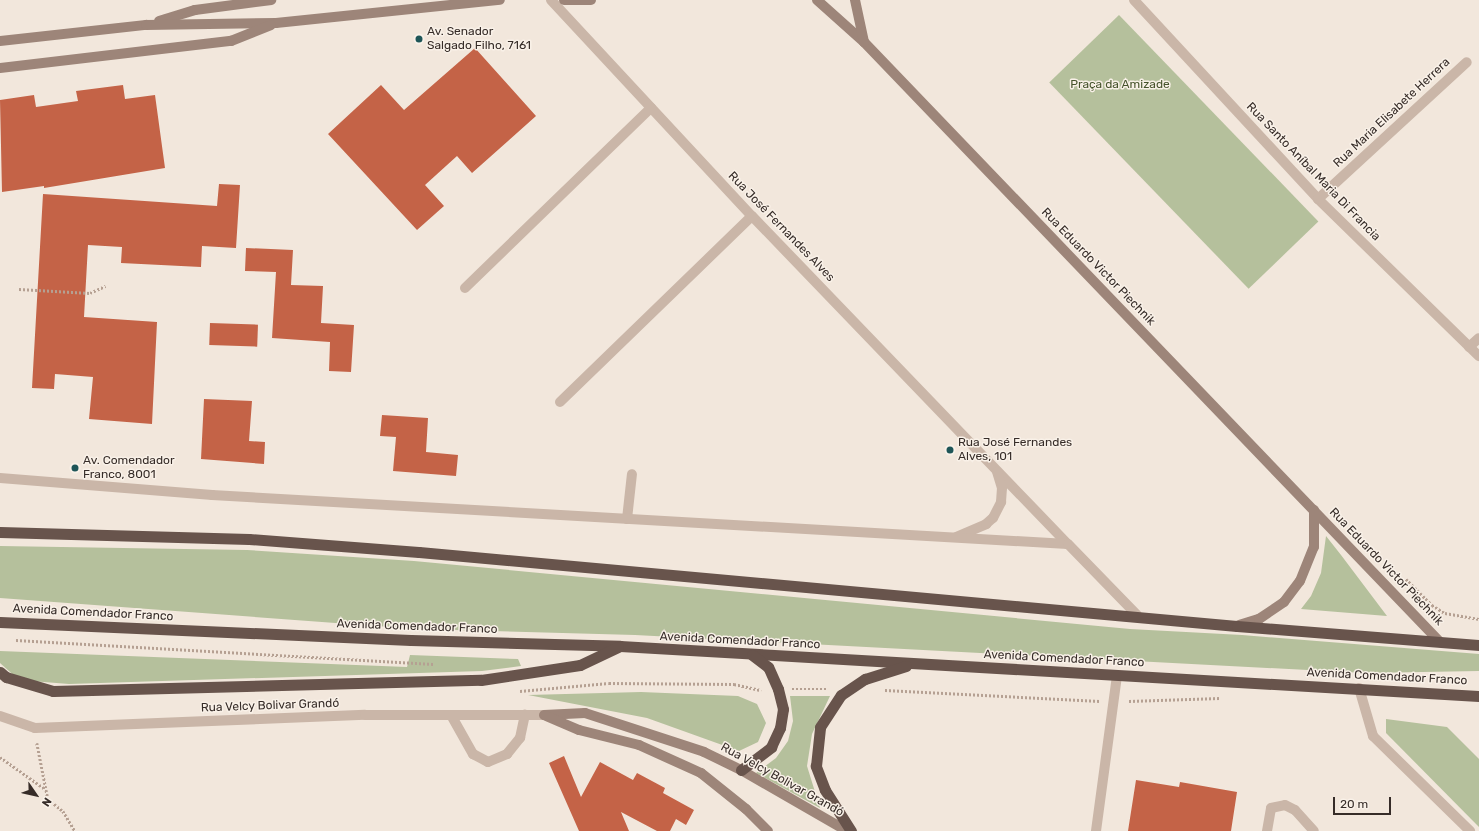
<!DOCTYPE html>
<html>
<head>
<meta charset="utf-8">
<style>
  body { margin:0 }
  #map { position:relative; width:1479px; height:831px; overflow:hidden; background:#f2e7dc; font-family:Rubik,sans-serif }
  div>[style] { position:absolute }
  .green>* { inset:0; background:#b5c09c; transform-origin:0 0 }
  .building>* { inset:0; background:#c46347; transform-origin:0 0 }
  .path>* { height:2.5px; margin-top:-1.25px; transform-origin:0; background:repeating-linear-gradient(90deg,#b5a092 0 2px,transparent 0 4px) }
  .service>* { height:10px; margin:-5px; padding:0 5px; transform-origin:5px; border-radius:5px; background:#cab6a8 }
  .minor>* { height:10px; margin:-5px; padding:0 5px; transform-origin:5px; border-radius:5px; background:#cab6a8 }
  .tertiary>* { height:10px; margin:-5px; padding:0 5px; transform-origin:5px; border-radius:5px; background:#cab6a8 }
  .secondary>* { height:10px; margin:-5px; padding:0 5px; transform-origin:5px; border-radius:5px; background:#9d8579 }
  .trunk>* { height:11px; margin:-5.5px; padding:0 5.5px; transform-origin:5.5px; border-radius:5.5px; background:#68544c }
  .dots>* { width:11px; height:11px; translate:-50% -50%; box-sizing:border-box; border:2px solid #f9f1e8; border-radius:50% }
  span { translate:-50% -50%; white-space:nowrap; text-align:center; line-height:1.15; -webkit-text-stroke:3px #f9f1e8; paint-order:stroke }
  .poi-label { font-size:12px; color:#362c28 }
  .left { translate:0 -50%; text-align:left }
  .park-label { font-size:12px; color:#46542c }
  .street-label { font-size:12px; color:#362c28 }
  .north { position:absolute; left:16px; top:775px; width:40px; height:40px; -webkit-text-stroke:3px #f9f1e8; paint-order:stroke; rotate:124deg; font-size:11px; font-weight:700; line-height:16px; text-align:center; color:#362c28 }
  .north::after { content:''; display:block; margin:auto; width:14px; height:18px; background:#362c28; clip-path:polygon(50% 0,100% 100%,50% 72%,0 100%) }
  .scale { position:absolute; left:1333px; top:797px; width:58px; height:18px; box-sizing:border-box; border:2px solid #362c28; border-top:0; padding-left:5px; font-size:12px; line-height:14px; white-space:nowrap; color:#362c28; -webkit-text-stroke:3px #f9f1e8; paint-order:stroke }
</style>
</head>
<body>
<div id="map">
  <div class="green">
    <div style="left:1119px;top:15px;width:287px;height:97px;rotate:46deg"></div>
    <div style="clip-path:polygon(1326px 536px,1341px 555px,1387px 616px,1301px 609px,1311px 596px,1321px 573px)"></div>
    <div style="clip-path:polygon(0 546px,247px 550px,414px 561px,1130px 629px,1242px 635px,1479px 654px,1479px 671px,1365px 673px,635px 635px,417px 629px,0 598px)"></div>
    <div style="clip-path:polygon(0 651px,407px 667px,410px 655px,518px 659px,521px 666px,482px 671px,69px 684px,19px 680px,0 663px)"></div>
    <div style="clip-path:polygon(641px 692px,738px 696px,757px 704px,766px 723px,758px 742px,739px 751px,647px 718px,528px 695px)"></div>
    <div style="clip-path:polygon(790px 696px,830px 696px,812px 734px,807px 766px,820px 808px,756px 773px,776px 758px,788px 741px,793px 721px)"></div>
    <div style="clip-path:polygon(1386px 719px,1447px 727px,1479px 759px,1479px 827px,1386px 733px)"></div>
  </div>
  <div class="building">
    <div style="clip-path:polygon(475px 48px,536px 116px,472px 173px,457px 156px,425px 185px,444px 206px,417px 230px,328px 134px,381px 85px,404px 110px)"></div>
    <div style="clip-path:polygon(123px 85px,125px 99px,155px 95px,165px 168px,44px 188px,44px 186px,2px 192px,0 100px,34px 95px,36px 107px,78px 101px,76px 91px)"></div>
    <div style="clip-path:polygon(219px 184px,240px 185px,236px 248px,202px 246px,201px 267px,121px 263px,122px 247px,88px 245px,84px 317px,157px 322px,152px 424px,89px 419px,93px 377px,55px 374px,54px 389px,32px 388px,43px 194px,217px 206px)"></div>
    <div style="clip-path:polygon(246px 248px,293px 250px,291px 285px,323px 286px,321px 323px,354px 325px,351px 372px,329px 371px,330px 342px,272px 338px,276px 272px,245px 271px)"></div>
    <div style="left:210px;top:323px;width:48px;height:22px;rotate:2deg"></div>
    <div style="clip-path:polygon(204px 399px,252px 401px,249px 441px,265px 442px,264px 464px,201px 459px)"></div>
    <div style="clip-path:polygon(382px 415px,428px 418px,426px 452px,458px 455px,456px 476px,393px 471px,396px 437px,380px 436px)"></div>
    <div style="clip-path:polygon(564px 756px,581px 797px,600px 762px,633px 780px,637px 773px,665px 788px,663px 793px,694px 810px,686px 825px,676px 819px,670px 831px,657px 831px,621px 812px,629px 831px,579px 831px,549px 763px)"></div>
    <div style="clip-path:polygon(1136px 780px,1179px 787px,1180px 782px,1237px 792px,1231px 831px,1128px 831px)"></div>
  </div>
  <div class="path">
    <div style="left:19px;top:289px;width:71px;rotate:3.2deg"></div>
    <div style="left:90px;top:293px;width:17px;rotate:-25deg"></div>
    <div style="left:1406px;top:579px;width:37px;rotate:45deg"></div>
    <div style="left:1432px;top:605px;width:15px;rotate:32deg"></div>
    <div style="left:1445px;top:613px;width:35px;rotate:10deg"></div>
    <div style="left:16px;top:640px;width:418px;rotate:3.3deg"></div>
    <div style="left:792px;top:689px;width:35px"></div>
    <div style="left:885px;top:690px;width:215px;rotate:2.9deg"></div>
    <div style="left:520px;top:691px;width:89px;rotate:-5.1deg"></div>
    <div style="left:609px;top:683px;width:125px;rotate:0.5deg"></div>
    <div style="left:734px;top:684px;width:28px;rotate:13deg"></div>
    <div style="left:1129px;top:701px;width:91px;rotate:-1.9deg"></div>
    <div style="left:37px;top:743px;width:57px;rotate:78.9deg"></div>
    <div style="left:48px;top:799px;width:19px;rotate:39deg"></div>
    <div style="left:63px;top:811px;width:23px;rotate:59deg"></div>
    <div style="left:0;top:757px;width:55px;rotate:35.4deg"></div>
  </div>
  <div class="service">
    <div style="left:465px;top:288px;width:259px;rotate:-44.1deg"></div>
    <div style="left:560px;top:402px;width:267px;rotate:-44.1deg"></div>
    <div style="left:627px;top:519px;width:45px;rotate:-83.7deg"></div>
    <div style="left:451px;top:715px;width:45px;rotate:60.6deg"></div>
    <div style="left:473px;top:754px;width:17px;rotate:28deg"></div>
    <div style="left:488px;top:762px;width:21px;rotate:-23deg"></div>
    <div style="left:507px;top:754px;width:21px;rotate:-51deg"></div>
    <div style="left:520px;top:738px;width:24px;rotate:-78deg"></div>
  </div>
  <div class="minor">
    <div style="left:551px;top:0;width:295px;rotate:47.1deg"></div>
    <div style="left:752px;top:216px;width:455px;rotate:46.1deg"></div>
    <div style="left:1134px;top:0;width:271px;rotate:47.2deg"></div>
    <div style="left:1318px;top:199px;width:225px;rotate:44.3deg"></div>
    <div style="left:1318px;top:199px;width:202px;rotate:-42.6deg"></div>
    <div style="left:1469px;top:347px;width:13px;rotate:-42deg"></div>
    <div style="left:956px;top:537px;width:33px;rotate:-23deg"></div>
    <div style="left:986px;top:524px;width:9px;rotate:-41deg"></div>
    <div style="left:993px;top:518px;width:18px;rotate:-63deg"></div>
    <div style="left:1001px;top:502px;width:14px;rotate:-86deg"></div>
    <div style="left:1002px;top:488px;width:17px;rotate:-107deg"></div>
    <div style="left:1359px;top:688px;width:50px;rotate:73.7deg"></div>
    <div style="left:1373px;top:736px;width:136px;rotate:44.4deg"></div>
    <div style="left:1096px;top:831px;width:157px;rotate:-82.3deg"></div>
    <div style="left:1267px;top:831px;width:23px;rotate:-80deg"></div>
    <div style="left:1271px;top:808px;width:14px;rotate:-12deg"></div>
    <div style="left:1285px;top:805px;width:11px;rotate:27deg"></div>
    <div style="left:1295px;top:810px;width:28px;rotate:48deg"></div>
  </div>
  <div class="tertiary">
    <div style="left:0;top:478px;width:213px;rotate:4.6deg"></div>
    <div style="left:212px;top:495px;width:857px;rotate:3.28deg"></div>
    <div style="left:1068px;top:544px;width:99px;rotate:45.8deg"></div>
    <div style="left:0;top:716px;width:37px;rotate:19deg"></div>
    <div style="left:35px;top:728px;width:330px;rotate:-2.3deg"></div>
    <div style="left:365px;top:715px;width:179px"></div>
  </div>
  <div class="secondary">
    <div style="left:564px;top:0;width:27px"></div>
    <div style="left:817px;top:0;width:63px;rotate:41.8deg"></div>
    <div style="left:864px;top:42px;width:832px;rotate:46.17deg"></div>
    <div style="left:855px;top:0;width:43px;rotate:77.9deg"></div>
    <div style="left:159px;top:21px;width:38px;rotate:-17deg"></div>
    <div style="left:195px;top:10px;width:77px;rotate:-7.5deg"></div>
    <div style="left:0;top:41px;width:147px;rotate:-6.3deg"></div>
    <div style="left:146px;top:25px;width:130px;rotate:-0.9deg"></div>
    <div style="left:276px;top:23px;width:225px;rotate:-5.9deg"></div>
    <div style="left:0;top:68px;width:233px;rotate:-6.7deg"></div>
    <div style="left:231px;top:41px;width:43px;rotate:-21.8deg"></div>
    <div style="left:1239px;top:625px;width:21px;rotate:-17deg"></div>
    <div style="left:1259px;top:619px;width:30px;rotate:-34deg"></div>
    <div style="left:1284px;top:602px;width:26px;rotate:-53deg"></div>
    <div style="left:1300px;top:581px;width:37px;rotate:-68deg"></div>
    <div style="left:1314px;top:547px;width:37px;rotate:-90deg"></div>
    <div style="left:544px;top:715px;width:41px;rotate:-2.8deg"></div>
    <div style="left:585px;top:713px;width:125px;rotate:18.1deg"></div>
    <div style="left:704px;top:752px;width:41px;rotate:25.9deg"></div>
    <div style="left:741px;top:770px;width:122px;rotate:29.9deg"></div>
    <div style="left:546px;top:716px;width:36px;rotate:23deg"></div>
    <div style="left:579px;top:730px;width:62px;rotate:14deg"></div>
    <div style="left:639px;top:745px;width:68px;rotate:24.3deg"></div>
    <div style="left:701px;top:773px;width:58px;rotate:38.7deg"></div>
    <div style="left:746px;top:809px;width:31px;rotate:45deg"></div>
  </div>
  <div class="trunk">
    <div style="left:0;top:532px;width:249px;rotate:1.6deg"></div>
    <div style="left:249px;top:539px;width:170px;rotate:4.4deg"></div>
    <div style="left:419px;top:552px;width:821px;rotate:5.17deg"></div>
    <div style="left:1237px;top:626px;width:243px;rotate:4.5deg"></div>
    <div style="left:0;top:622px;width:411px;rotate:2.5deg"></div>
    <div style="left:411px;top:640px;width:209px;rotate:1.6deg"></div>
    <div style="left:620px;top:646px;width:860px;rotate:3.33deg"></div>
    <div style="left:0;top:672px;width:8px;rotate:40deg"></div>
    <div style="left:6px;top:677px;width:49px;rotate:16.6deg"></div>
    <div style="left:53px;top:691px;width:428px;rotate:-1.5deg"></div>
    <div style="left:481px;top:680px;width:100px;rotate:-8.6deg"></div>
    <div style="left:580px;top:665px;width:42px;rotate:-25.3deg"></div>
    <div style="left:741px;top:770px;width:38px;rotate:-37deg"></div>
    <div style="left:771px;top:747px;width:21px;rotate:-65deg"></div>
    <div style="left:780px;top:728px;width:19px;rotate:-81deg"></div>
    <div style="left:783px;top:709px;width:21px;rotate:-104deg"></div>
    <div style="left:778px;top:689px;width:24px;rotate:-114deg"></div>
    <div style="left:768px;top:667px;width:20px;rotate:-143deg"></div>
    <div style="left:851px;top:831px;width:49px;rotate:-122.4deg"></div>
    <div style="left:825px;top:790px;width:26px;rotate:-111deg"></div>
    <div style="left:816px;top:766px;width:39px;rotate:-84deg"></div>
    <div style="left:820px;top:727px;width:38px;rotate:-57deg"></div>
    <div style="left:841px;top:695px;width:29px;rotate:-34deg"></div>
    <div style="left:865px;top:679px;width:43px;rotate:-17.6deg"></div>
  </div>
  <div class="dots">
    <div style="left:419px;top:39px;background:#1e5557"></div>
    <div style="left:950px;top:450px;background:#1e5557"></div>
    <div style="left:75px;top:468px;background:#1e5557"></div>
  </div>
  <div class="poi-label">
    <span class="left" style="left:427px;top:39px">Av. Senador<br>Salgado Filho, 7161</span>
    <span class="left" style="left:958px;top:450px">Rua José Fernandes<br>Alves, 101</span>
    <span class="left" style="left:83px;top:468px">Av. Comendador<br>Franco, 8001</span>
  </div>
  <div class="park-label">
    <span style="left:1120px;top:85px">Praça da Amizade</span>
  </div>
  <div class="street-label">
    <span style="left:1392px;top:113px;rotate:-43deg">Rua Maria Elisabete Herrera</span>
    <span style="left:1313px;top:172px;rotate:46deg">Rua Santo Aníbal Maria Di Francia</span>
    <span style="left:781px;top:227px;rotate:46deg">Rua José Fernandes Alves</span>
    <span style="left:1098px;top:267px;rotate:46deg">Rua Eduardo Victor Piechnik</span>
    <span style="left:1386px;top:567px;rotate:46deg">Rua Eduardo Victor Piechnik</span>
    <span style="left:93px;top:613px;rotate:3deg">Avenida Comendador Franco</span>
    <span style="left:417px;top:627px;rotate:2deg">Avenida Comendador Franco</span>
    <span style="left:740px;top:641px;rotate:3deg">Avenida Comendador Franco</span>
    <span style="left:1064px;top:659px;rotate:3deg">Avenida Comendador Franco</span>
    <span style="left:1387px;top:677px;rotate:3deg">Avenida Comendador Franco</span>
    <span style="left:270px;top:706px;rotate:-2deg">Rua Velcy Bolivar Grandó</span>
    <span style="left:782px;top:780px;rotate:29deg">Rua Velcy Bolivar Grandó</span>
  </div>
  <div class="north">N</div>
  <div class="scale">20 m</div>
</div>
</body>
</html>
